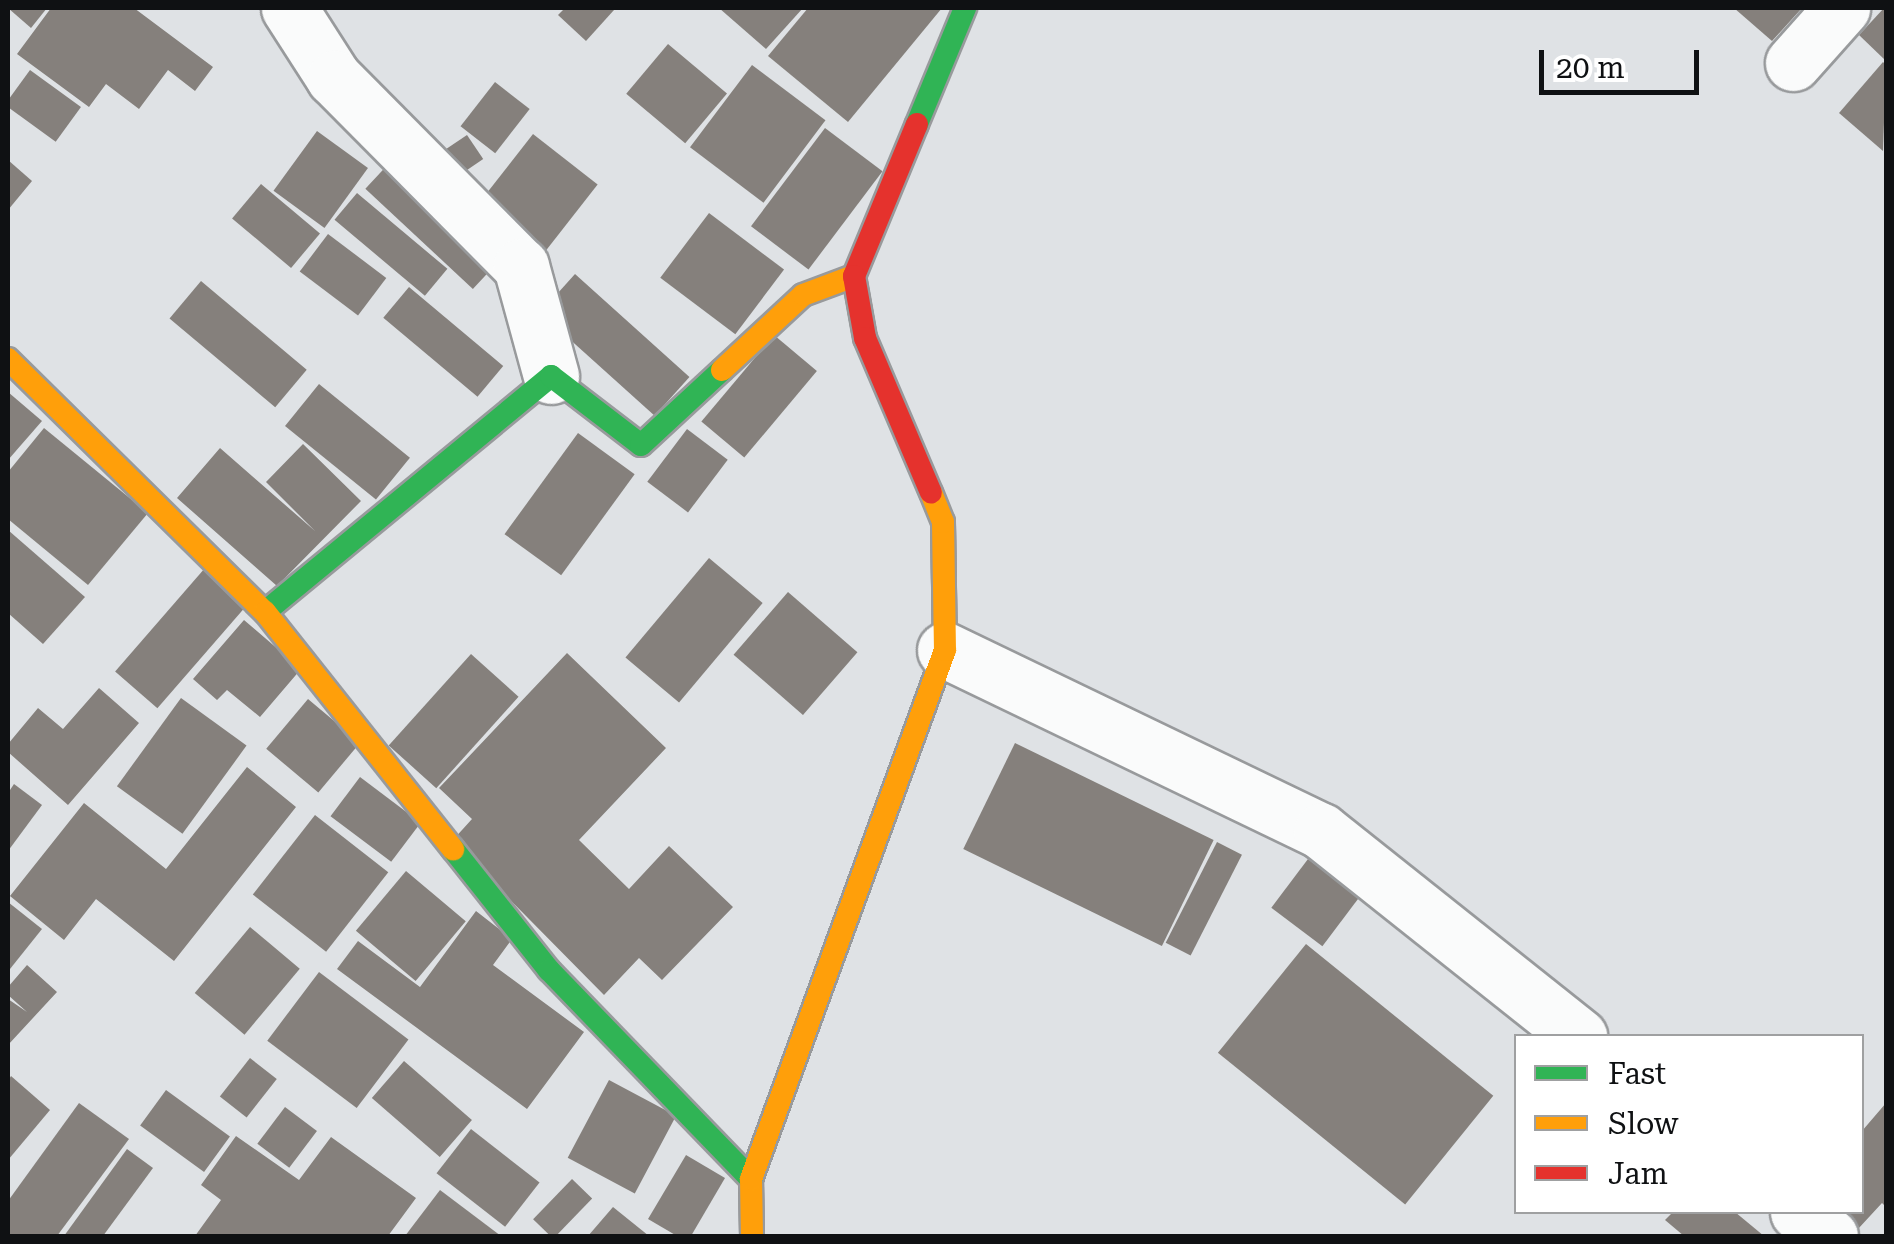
<!DOCTYPE html>
<style>
body{margin:0}
#map{position:relative;width:1894px;height:1244px;overflow:hidden;background:#dfe2e5;font-family:"Roboto Serif",serif}
div>[style]{position:absolute}
.building>*{inset:0;background:#85807c;transform-origin:0 0}
.roads{filter:drop-shadow(2px 0 #989a9c) drop-shadow(-2px 0 #989a9c) drop-shadow(0 2px #989a9c) drop-shadow(0 -2px #989a9c)}
.street>*{height:55px;margin:-27.5px;padding:0 27.5px;transform-origin:27.5px;border-radius:27.5px;background:#fafbfb}
.fast>*{height:22px;margin:-11px;padding:0 11px;transform-origin:11px;border-radius:11px;background:#30b455}
.slow>*{height:22px;margin:-11px;padding:0 11px;transform-origin:11px;border-radius:11px;background:#ff9f0a}
.jam>*{height:22px;margin:-11px;padding:0 11px;transform-origin:11px;border-radius:11px;background:#e5322d}
span{translate:-50% -50%;white-space:nowrap;text-align:center;line-height:1.15;-webkit-text-stroke:10px #fff;paint-order:stroke}
.frame{position:absolute;inset:0;border:10px solid #0f1113;pointer-events:none}
.legend{position:absolute;left:1514px;top:1034px;width:350px;height:180px;box-sizing:border-box;background:#fff;border:2px solid #9fa0a1;margin:0;padding:12px 18px;list-style:none;font-size:30px;color:#0f1113}
.legend li{display:flex;align-items:center;gap:20px;height:50px}
.legend b{width:50px;border:2px solid #9fa0a1}
.scale{position:absolute;left:1539px;top:50px;width:160px;height:45px;box-sizing:border-box;border:5px solid #0f1113;border-top:0;padding-left:12px;font-size:30px;line-height:35px;white-space:nowrap;color:#0f1113;-webkit-text-stroke:8px #fff;paint-order:stroke}
</style>
<div id="map">
<div class="building">
<div style="clip-path:polygon(8px 8px,47px 8px,31px 28px)"></div>
<div style="clip-path:polygon(51px 8px,134px 8px,213px 67px,195px 91px,168px 70px,139px 109px,106px 84px,89px 107px,17px 54px)"></div>
<div style="clip-path:polygon(565px 8px,612px 8px,614px 10px,586px 41px,558px 15px)"></div>
<div style="clip-path:polygon(719px 8px,803px 8px,766px 49px)"></div>
<div style="clip-path:polygon(808px 8px,942px 8px,848px 122px,768px 56px)"></div>
<div style="clip-path:polygon(1734px 8px,1802px 8px,1772px 41px)"></div>
<div style="clip-path:polygon(1884px 8px,1886px 8px,1886px 61px,1859px 35px)"></div>
<div style="left:668px;top:44px;width:77px;height:65px;rotate:40deg"></div>
<div style="clip-path:polygon(1883px 62px,1886px 65px,1883px 151px,1839px 113px)"></div>
<div style="left:752px;top:65px;width:92px;height:103px;rotate:37deg"></div>
<div style="left:30px;top:70px;width:63px;height:43px;rotate:36deg"></div>
<div style="left:495px;top:82px;width:44px;height:56px;rotate:38deg"></div>
<div style="left:825px;top:128px;width:72px;height:123px;rotate:37deg"></div>
<div style="left:317px;top:131px;width:63px;height:74px;rotate:36deg"></div>
<div style="left:533px;top:134px;width:82px;height:88px;rotate:38deg"></div>
<div style="left:467px;top:135px;width:29px;height:31px;rotate:56deg"></div>
<div style="left:394px;top:158px;width:147px;height:42px;rotate:43deg"></div>
<div style="clip-path:polygon(8px 160px,32px 181px,8px 210px)"></div>
<div style="left:261px;top:184px;width:77px;height:45px;rotate:40deg"></div>
<div style="left:357px;top:193px;width:118px;height:35px;rotate:40deg"></div>
<div style="left:709px;top:213px;width:94px;height:81px;rotate:37deg"></div>
<div style="left:328px;top:234px;width:73px;height:47px;rotate:37deg"></div>
<div style="left:575px;top:274px;width:154px;height:52px;rotate:42deg"></div>
<div style="left:201px;top:281px;width:138px;height:49px;rotate:40deg"></div>
<div style="left:409px;top:287px;width:123px;height:40px;rotate:40deg"></div>
<div style="left:774px;top:335px;width:56px;height:113px;rotate:40deg"></div>
<div style="left:319px;top:384px;width:117px;height:54px;rotate:39deg"></div>
<div style="clip-path:polygon(8px 392px,42px 421px,8px 460px)"></div>
<div style="clip-path:polygon(44px 428px,148px 513px,88px 585px,8px 519px,8px 472px)"></div>
<div style="left:687px;top:429px;width:51px;height:66px;rotate:37deg"></div>
<div style="left:578px;top:433px;width:70px;height:125px;rotate:36deg"></div>
<div style="clip-path:polygon(303px 444px,361px 501px,277px 586px,177px 498px,220px 448px,315px 531px,266px 482px)"></div>
<div style="clip-path:polygon(8px 530px,85px 597px,43px 644px,8px 613px)"></div>
<div style="left:709px;top:558px;width:70px;height:130px;rotate:40deg"></div>
<div style="left:205px;top:568px;width:56px;height:137px;rotate:41deg"></div>
<div style="left:788px;top:592px;width:92px;height:83px;rotate:41deg"></div>
<div style="clip-path:polygon(244px 620px,301px 669px,260px 717px,227px 690px,217px 700px,193px 679px)"></div>
<div style="clip-path:polygon(567px 653px,666px 748px,579px 840px,629px 889px,669px 846px,733px 907px,662px 980px,639px 958px,604px 995px,452px 841px,472px 819px,439px 788px)"></div>
<div style="left:471px;top:654px;width:64px;height:123px;rotate:42deg"></div>
<div style="clip-path:polygon(99px 688px,139px 723px,68px 805px,8px 752px,8px 744px,38px 708px,63px 729px)"></div>
<div style="left:181px;top:698px;width:81px;height:109px;rotate:36deg"></div>
<div style="left:308px;top:699px;width:68px;height:65px;rotate:40deg"></div>
<div style="left:1015px;top:743px;width:221px;height:118px;rotate:26deg"></div>
<div style="clip-path:polygon(247px 767px,296px 807px,174px 961px,96px 899px,64px 940px,10px 896px,84px 803px,166px 869px)"></div>
<div style="left:360px;top:777px;width:76px;height:49px;rotate:37deg"></div>
<div style="clip-path:polygon(14px 784px,42px 805px,8px 851px,8px 793px)"></div>
<div style="left:315px;top:815px;width:93px;height:101px;rotate:38deg"></div>
<div style="left:1217px;top:842px;width:28px;height:113px;rotate:27deg"></div>
<div style="left:1308px;top:859px;width:64px;height:61px;rotate:37deg"></div>
<div style="left:406px;top:871px;width:78px;height:78px;rotate:40deg"></div>
<div style="clip-path:polygon(8px 902px,42px 929px,10px 969px,8px 968px)"></div>
<div style="clip-path:polygon(476px 911px,512px 939px,493px 965px,584px 1032px,527px 1109px,337px 969px,358px 941px,420px 987px)"></div>
<div style="left:250px;top:927px;width:65px;height:86px;rotate:40deg"></div>
<div style="left:1306px;top:944px;width:241px;height:140px;rotate:39deg"></div>
<div style="clip-path:polygon(27px 965px,57px 992px,8px 1045px,8px 999px,27px 1012px,8px 995px,8px 987px)"></div>
<div style="left:319px;top:972px;width:112px;height:86px;rotate:37deg"></div>
<div style="left:250px;top:1058px;width:34px;height:49px;rotate:38deg"></div>
<div style="left:404px;top:1061px;width:90px;height:49px;rotate:41deg"></div>
<div style="clip-path:polygon(11px 1076px,50px 1110px,8px 1160px,8px 1081px)"></div>
<div style="left:609px;top:1080px;width:76px;height:88px;rotate:28deg"></div>
<div style="left:166px;top:1090px;width:79px;height:44px;rotate:36deg"></div>
<div style="clip-path:polygon(79px 1103px,129px 1139px,57px 1236px,8px 1236px,8px 1201px)"></div>
<div style="clip-path:polygon(1886px 1103px,1886px 1207px,1882px 1203px,1858px 1229px,1838px 1212px,1862px 1212px,1862px 1131px)"></div>
<div style="left:285px;top:1107px;width:40px;height:46px;rotate:37deg"></div>
<div style="left:471px;top:1129px;width:87px;height:56px;rotate:38deg"></div>
<div style="clip-path:polygon(236px 1136px,299px 1180px,331px 1137px,416px 1198px,388px 1236px,195px 1236px,221px 1200px,201px 1185px)"></div>
<div style="clip-path:polygon(127px 1149px,153px 1168px,103px 1236px,64px 1236px)"></div>
<div style="clip-path:polygon(686px 1155px,725px 1178px,691px 1236px,677px 1236px,648px 1219px)"></div>
<div style="left:572px;top:1179px;width:28px;height:56px;rotate:44deg"></div>
<div style="clip-path:polygon(440px 1190px,501px 1236px,405px 1236px)"></div>
<div style="clip-path:polygon(613px 1207px,649px 1236px,588px 1236px)"></div>
<div style="clip-path:polygon(1673px 1212px,1735px 1212px,1764px 1236px,1684px 1236px,1665px 1220px)"></div>
</div>
<div class="roads">
<div class="street">
<div style="left:289px;top:8px;width:83px;rotate:57.3deg"></div>
<div style="left:334px;top:78px;width:265px;rotate:45.2deg"></div>
<div style="left:521px;top:266px;width:114px;rotate:74.7deg"></div>
<div style="left:1793px;top:63px;width:74px;rotate:-48.3deg"></div>
<div style="left:945px;top:650px;width:417px;rotate:25.7deg"></div>
<div style="left:1321px;top:831px;width:330px;rotate:38.5deg"></div>
<div style="left:1798px;top:1212px;width:40px;rotate:37deg"></div>
</div>
<div class="fast">
<div style="left:917px;top:124px;width:126px;rotate:-67.5deg"></div>
<div style="left:265px;top:612px;width:371px;rotate:-39.5deg"></div>
<div style="left:551px;top:376px;width:113px;rotate:37.5deg"></div>
<div style="left:641px;top:445px;width:110px;rotate:-42.8deg"></div>
<div style="left:453px;top:849px;width:154px;rotate:51.6deg"></div>
<div style="left:549px;top:970px;width:291px;rotate:46deg"></div>
</div>
<div class="slow">
<div style="left:8px;top:359px;width:361px;rotate:44.6deg"></div>
<div style="left:265px;top:612px;width:303px;rotate:51.6deg"></div>
<div style="left:722px;top:370px;width:110px;rotate:-42.8deg"></div>
<div style="left:803px;top:295px;width:54px;rotate:-20.4deg"></div>
<div style="left:752px;top:1236px;width:57px;rotate:-91deg"></div>
<div style="left:751px;top:1179px;width:563px;rotate:-69.86deg"></div>
<div style="left:945px;top:650px;width:128px;rotate:-90.9deg"></div>
<div style="left:943px;top:522px;width:31px;rotate:-112deg"></div>
</div>
<div class="jam">
<div style="left:917px;top:124px;width:165px;rotate:112.5deg"></div>
<div style="left:854px;top:276px;width:63px;rotate:79.9deg"></div>
<div style="left:865px;top:338px;width:168px;rotate:66.9deg"></div>
</div>
</div>
<div class="frame"></div>
<ul class="legend">
<li><b style="height:12px;background:#30b455"></b>Fast</li>
<li><b style="height:12px;background:#ff9f0a"></b>Slow</li>
<li><b style="height:12px;background:#e5322d"></b>Jam</li>
</ul>
<div class="scale">20 m</div>
</div>
